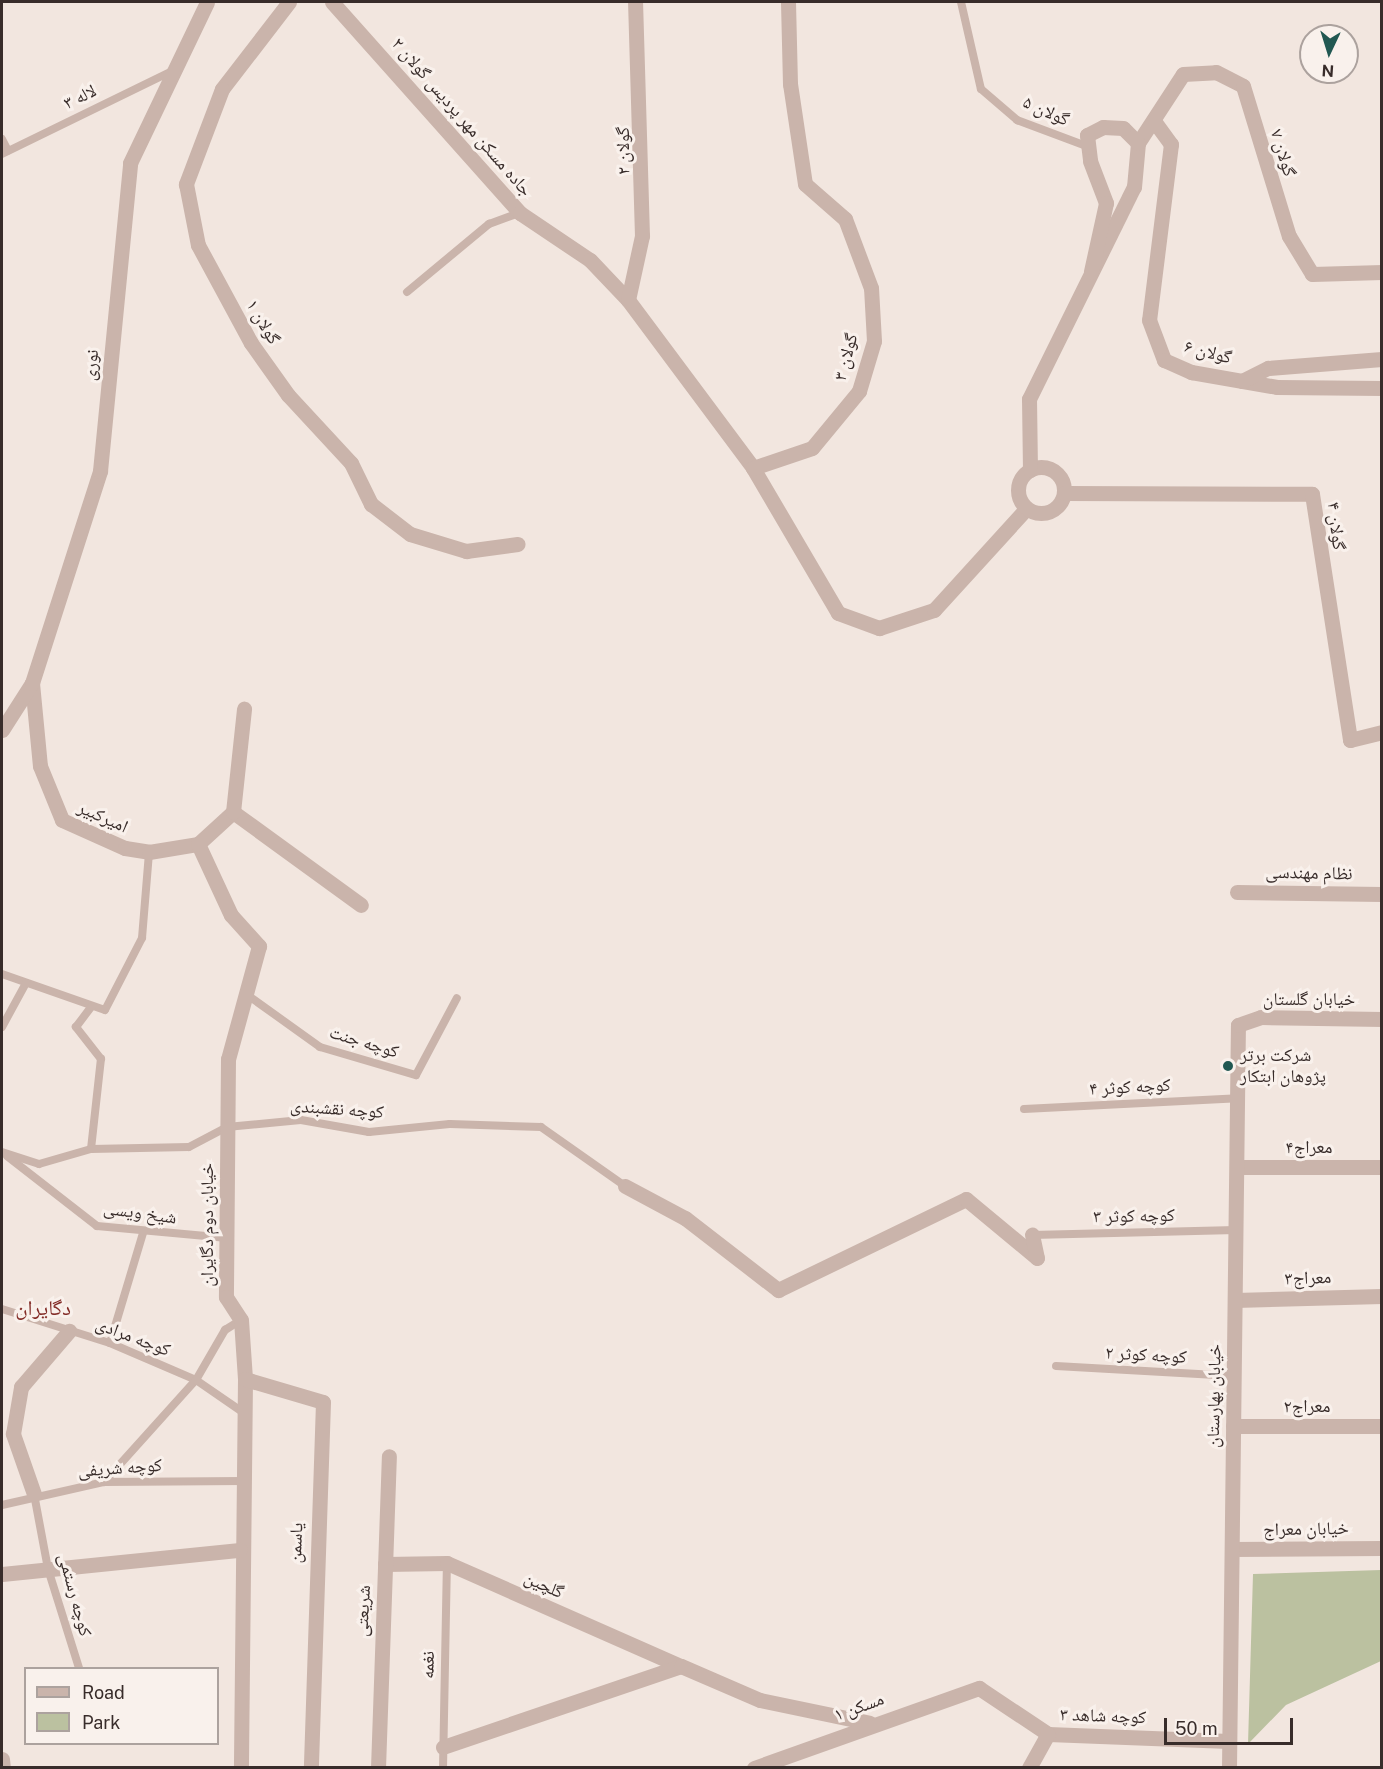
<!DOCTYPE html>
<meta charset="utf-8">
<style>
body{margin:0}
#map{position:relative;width:1383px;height:1769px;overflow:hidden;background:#f2e6df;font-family:"Public Sans","Noto Naskh Arabic",sans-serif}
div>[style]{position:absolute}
.green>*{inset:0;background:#bbc1a0}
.service>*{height:8px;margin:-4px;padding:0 4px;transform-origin:4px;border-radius:4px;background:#cab4ab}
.minor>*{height:15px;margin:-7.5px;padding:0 7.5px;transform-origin:7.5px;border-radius:7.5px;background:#cab4ab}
.minor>.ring{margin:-7.5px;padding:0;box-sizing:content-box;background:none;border:15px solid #cab4ab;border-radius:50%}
.tertiary>*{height:15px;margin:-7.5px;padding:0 7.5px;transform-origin:7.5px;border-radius:7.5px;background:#cab4ab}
.dots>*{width:16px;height:16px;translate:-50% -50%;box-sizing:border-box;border:3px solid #f9f1ec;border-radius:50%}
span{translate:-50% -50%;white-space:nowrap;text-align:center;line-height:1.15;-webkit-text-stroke:6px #f9f1ec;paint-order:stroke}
.street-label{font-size:18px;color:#382c2a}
.poi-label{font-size:18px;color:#382c2a}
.left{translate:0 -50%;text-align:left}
.quarter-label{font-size:21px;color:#832c27}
.frame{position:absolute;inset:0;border:3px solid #382c2a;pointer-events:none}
.legend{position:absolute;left:24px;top:1667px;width:195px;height:78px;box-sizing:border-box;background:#f9f1ec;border:2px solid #aca29e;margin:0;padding:8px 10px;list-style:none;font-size:18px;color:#382c2a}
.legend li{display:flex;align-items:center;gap:12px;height:30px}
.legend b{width:30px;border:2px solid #aca29e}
.north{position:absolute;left:1299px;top:24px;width:60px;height:60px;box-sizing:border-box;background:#f9f1ec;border:2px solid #aca29e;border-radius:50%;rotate:184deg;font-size:16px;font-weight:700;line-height:24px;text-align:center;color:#382c2a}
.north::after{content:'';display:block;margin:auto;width:21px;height:27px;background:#215852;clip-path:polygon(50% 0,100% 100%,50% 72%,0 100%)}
.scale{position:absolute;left:1164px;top:1718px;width:129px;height:27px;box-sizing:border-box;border:3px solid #382c2a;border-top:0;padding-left:8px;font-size:18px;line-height:21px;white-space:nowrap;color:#382c2a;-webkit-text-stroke:4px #f9f1ec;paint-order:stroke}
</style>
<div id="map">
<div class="green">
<div style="clip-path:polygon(1381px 1570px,1381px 1661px,1286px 1705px,1248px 1744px,1253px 1574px)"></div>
</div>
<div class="service">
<div style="left:961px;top:2px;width:89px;rotate:77.1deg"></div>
<div style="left:981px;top:89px;width:48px;rotate:40.7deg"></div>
<div style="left:1017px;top:120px;width:74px;rotate:20.6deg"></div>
<div style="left:2px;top:139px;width:13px;rotate:63deg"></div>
<div style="left:2px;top:154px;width:191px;rotate:-26deg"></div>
<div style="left:407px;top:292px;width:107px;rotate:-39.7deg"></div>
<div style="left:489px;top:224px;width:33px;rotate:-20deg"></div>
<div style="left:2px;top:974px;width:109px;rotate:19.3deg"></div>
<div style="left:105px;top:1010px;width:81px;rotate:-62.8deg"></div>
<div style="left:142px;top:938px;width:86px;rotate:-85.3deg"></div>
<div style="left:246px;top:994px;width:91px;rotate:35.6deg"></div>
<div style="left:320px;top:1047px;width:100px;rotate:16.3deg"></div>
<div style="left:416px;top:1075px;width:87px;rotate:-62deg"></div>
<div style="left:2px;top:1027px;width:50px;rotate:-61.4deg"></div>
<div style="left:1024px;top:1109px;width:214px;rotate:-2.9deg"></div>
<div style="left:91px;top:1149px;width:91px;rotate:-83.7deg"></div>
<div style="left:101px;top:1059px;width:41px;rotate:-128deg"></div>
<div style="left:76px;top:1027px;width:26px;rotate:-53deg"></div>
<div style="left:2px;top:1152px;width:39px;rotate:18deg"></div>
<div style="left:39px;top:1164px;width:54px;rotate:-16.1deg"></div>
<div style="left:91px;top:1149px;width:98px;rotate:-1.2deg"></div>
<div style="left:189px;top:1147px;width:43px;rotate:-27.8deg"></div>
<div style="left:227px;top:1127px;width:74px;rotate:-5.4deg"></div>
<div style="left:301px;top:1120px;width:69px;rotate:10deg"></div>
<div style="left:369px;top:1132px;width:81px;rotate:-5.6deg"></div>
<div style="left:450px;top:1124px;width:91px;rotate:1.9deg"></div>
<div style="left:541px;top:1127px;width:103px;rotate:35.1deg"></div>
<div style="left:7px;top:1156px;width:114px;rotate:37.9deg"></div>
<div style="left:97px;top:1226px;width:131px;rotate:5.3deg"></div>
<div style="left:1032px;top:1235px;width:204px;rotate:-1.4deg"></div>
<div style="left:2px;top:1309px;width:113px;rotate:17.5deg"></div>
<div style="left:110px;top:1343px;width:94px;rotate:23.3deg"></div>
<div style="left:196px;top:1380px;width:58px;rotate:34.5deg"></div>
<div style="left:110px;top:1343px;width:115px;rotate:-73.3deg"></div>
<div style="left:1056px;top:1366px;width:178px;rotate:3.2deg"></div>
<div style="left:104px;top:1482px;width:137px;rotate:-48deg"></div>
<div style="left:196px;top:1380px;width:58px;rotate:-59.9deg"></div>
<div style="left:225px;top:1330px;width:19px;rotate:-32deg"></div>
<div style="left:34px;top:1494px;width:76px;rotate:79.4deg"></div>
<div style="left:48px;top:1569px;width:104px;rotate:72.6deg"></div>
<div style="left:2px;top:1505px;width:105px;rotate:-12.7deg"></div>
<div style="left:104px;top:1482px;width:139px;rotate:-0.4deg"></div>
<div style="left:443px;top:1768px;width:205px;rotate:-88.9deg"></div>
</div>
<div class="minor">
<div style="left:289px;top:2px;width:110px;rotate:127.6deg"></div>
<div style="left:222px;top:89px;width:102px;rotate:110.8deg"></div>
<div style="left:186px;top:184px;width:62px;rotate:78.9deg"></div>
<div style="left:198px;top:245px;width:111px;rotate:61.6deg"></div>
<div style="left:251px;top:343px;width:64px;rotate:54.6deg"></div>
<div style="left:288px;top:395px;width:93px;rotate:47.2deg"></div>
<div style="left:351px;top:463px;width:46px;rotate:64deg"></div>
<div style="left:371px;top:504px;width:49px;rotate:37.6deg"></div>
<div style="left:410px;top:534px;width:59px;rotate:16.9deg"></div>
<div style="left:466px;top:551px;width:52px;rotate:-7.7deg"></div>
<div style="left:332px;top:2px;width:283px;rotate:48.3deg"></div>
<div style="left:520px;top:213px;width:84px;rotate:33.9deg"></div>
<div style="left:590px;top:260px;width:55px;rotate:46.5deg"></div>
<div style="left:628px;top:300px;width:209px;rotate:53.3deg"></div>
<div style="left:753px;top:468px;width:168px;rotate:59.6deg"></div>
<div style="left:838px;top:613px;width:44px;rotate:20.1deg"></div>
<div style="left:879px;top:628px;width:58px;rotate:-18.1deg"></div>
<div style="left:934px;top:610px;width:137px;rotate:-47.7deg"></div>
<div style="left:1154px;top:121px;width:29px;rotate:54deg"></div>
<div style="left:1171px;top:144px;width:177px;rotate:97.1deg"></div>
<div style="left:1149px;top:320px;width:43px;rotate:69.4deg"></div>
<div style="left:1164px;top:360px;width:30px;rotate:24deg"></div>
<div style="left:1191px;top:372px;width:87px;rotate:9.9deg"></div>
<div style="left:1277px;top:387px;width:105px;rotate:0.5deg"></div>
<div style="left:1138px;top:143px;width:82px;rotate:-56.9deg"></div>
<div style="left:1183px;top:74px;width:33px;rotate:-3deg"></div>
<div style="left:1216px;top:72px;width:30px;rotate:27deg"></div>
<div style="left:1243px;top:86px;width:157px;rotate:73deg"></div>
<div style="left:1289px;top:236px;width:44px;rotate:58.8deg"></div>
<div style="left:1312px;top:274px;width:70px;rotate:-1.6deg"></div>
<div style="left:628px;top:300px;width:66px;rotate:-77.7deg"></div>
<div style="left:642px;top:236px;width:234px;rotate:-91.7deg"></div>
<div style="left:1242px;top:381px;width:29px;rotate:-27deg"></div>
<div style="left:1268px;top:368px;width:114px;rotate:-4.5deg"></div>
<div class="ring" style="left:1018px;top:467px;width:31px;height:31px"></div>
<div style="left:753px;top:468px;width:62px;rotate:-18.7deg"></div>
<div style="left:812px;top:448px;width:74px;rotate:-50.5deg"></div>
<div style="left:859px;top:391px;width:52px;rotate:-73.3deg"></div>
<div style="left:874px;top:341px;width:53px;rotate:-93.2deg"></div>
<div style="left:871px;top:288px;width:74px;rotate:-110.6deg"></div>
<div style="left:845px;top:219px;width:53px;rotate:-138.8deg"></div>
<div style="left:805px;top:184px;width:101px;rotate:-98.5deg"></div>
<div style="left:790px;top:84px;width:82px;rotate:-91.4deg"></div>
<div style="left:1030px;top:470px;width:71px;rotate:-90.8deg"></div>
<div style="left:1029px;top:399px;width:237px;rotate:-63.7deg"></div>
<div style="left:1134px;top:187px;width:44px;rotate:-84.8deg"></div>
<div style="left:1138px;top:143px;width:21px;rotate:-135deg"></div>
<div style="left:1123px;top:128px;width:20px;rotate:-177deg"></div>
<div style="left:1103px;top:127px;width:18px;rotate:153deg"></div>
<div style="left:1087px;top:135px;width:26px;rotate:83deg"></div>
<div style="left:1090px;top:161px;width:45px;rotate:69.1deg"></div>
<div style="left:1106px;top:203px;width:70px;rotate:102.4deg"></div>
<div style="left:1064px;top:493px;width:248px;rotate:0.2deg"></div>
<div style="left:1312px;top:494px;width:249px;rotate:81.2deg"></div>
<div style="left:1350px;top:740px;width:33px;rotate:-14deg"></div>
<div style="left:32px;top:683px;width:83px;rotate:84.5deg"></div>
<div style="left:40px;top:766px;width:58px;rotate:67.8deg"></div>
<div style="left:62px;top:820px;width:69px;rotate:24deg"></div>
<div style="left:125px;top:848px;width:24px;rotate:9deg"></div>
<div style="left:149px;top:852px;width:50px;rotate:-9.3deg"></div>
<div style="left:233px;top:812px;width:158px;rotate:36deg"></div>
<div style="left:198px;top:844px;width:78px;rotate:65.1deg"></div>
<div style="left:231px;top:915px;width:42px;rotate:47.9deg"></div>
<div style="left:259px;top:946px;width:117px;rotate:105.3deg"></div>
<div style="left:228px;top:1059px;width:238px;rotate:90.5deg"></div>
<div style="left:226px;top:1297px;width:27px;rotate:57deg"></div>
<div style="left:241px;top:1320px;width:59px;rotate:86.1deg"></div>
<div style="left:245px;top:1379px;width:389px;rotate:90.6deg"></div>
<div style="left:198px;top:844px;width:47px;rotate:-42.4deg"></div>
<div style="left:233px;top:812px;width:104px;rotate:-83.9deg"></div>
<div style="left:1237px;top:892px;width:145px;rotate:0.8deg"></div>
<div style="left:1237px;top:1167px;width:145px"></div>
<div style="left:625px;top:1186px;width:68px;rotate:28.1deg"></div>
<div style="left:685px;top:1218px;width:118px;rotate:37.7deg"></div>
<div style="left:778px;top:1290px;width:209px;rotate:-25.8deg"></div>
<div style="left:966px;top:1199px;width:92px;rotate:39.7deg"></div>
<div style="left:1037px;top:1258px;width:24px;rotate:-102deg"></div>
<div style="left:1235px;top:1300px;width:147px;rotate:-1.6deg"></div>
<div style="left:245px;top:1379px;width:81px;rotate:16.4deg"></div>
<div style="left:323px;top:1402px;width:366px;rotate:91.9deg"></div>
<div style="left:1233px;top:1426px;width:149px"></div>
<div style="left:34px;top:1494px;width:64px;rotate:-109.3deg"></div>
<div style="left:13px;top:1434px;width:48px;rotate:-80.3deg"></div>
<div style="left:21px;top:1387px;width:74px;rotate:-49.4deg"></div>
<div style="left:1232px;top:1549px;width:150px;rotate:-0.4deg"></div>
<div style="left:385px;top:1564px;width:62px;rotate:-0.9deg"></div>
<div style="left:447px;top:1563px;width:256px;rotate:23.8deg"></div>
<div style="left:2px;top:1574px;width:239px;rotate:-5.8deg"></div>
<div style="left:1048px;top:1734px;width:181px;rotate:2.2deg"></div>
<div style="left:443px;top:1747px;width:251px;rotate:-18.8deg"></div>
<div style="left:681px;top:1666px;width:86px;rotate:23.3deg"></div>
<div style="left:760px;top:1700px;width:112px;rotate:11.8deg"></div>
<div style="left:378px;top:1768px;width:312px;rotate:-88deg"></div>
<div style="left:754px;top:1768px;width:239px;rotate:-19.6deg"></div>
<div style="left:979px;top:1688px;width:83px;rotate:33.7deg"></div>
<div style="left:1029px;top:1768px;width:39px;rotate:-61deg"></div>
<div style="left:1229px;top:1768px;width:743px;rotate:-89.31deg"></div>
<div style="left:1238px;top:1025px;width:24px;rotate:-19deg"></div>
<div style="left:1261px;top:1017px;width:121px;rotate:0.9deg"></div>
</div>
<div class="tertiary">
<div style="left:2px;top:730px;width:56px;rotate:-57.4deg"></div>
<div style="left:32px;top:683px;width:223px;rotate:-72.2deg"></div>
<div style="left:100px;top:471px;width:309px;rotate:-84.4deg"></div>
<div style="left:130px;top:163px;width:178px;rotate:-64.4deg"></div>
<div style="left:2px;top:1759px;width:9px;rotate:84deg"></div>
</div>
<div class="dots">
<div style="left:1228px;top:1066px;background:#215852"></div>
</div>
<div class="street-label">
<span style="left:80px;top:97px;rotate:-26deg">لاله ۳</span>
<span style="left:1046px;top:111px;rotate:24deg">گولان ۵</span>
<span style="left:462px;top:117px;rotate:49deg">جاده مسکن مهر پردیس گولان ۲</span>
<span style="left:623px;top:151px;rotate:-90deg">گولان ۲</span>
<span style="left:1283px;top:153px;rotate:73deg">گولان ۷</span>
<span style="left:263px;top:322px;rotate:59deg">گولان ۱</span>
<span style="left:1208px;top:352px;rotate:15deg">گولان ۶</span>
<span style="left:846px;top:357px;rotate:-75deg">گولان ۳</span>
<span style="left:91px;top:365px;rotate:-84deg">نوری</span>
<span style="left:1336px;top:526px;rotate:83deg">گولان ۴</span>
<span style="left:103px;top:817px;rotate:24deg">امیرکبیر</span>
<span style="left:1309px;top:873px;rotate:1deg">نظام مهندسی</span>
<span style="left:1309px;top:999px">خیابان گلستان</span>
<span style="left:364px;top:1042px;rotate:17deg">کوچه جنت</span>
<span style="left:1130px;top:1087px;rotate:-3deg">کوچه کوثر ۴</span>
<span style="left:337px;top:1109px;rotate:4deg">کوچه نقشبندی</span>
<span style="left:1309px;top:1147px">معراج۴</span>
<span style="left:140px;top:1213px;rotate:8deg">شیخ ویسی</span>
<span style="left:1134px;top:1216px;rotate:-1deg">کوچه کوثر ۳</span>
<span style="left:207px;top:1225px;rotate:-90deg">خیابان دوم دگایران</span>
<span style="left:1308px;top:1278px;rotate:-2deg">معراج۳</span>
<span style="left:133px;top:1337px;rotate:21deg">کوچه مرادی</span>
<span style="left:1146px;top:1355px;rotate:3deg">کوچه کوثر ۲</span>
<span style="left:1214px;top:1396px;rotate:-89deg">خیابان بهارستان</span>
<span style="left:1307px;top:1406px">معراج۲</span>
<span style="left:120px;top:1468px;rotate:-4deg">کوچه شریفی</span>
<span style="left:1306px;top:1529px;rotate:-1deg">خیابان معراج</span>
<span style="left:296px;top:1543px;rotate:-88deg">یاسمن</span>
<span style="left:544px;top:1585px;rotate:24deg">گلچین</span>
<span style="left:75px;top:1595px;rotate:75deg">کوچه رستمی</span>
<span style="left:363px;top:1611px;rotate:-87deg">شریعتی</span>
<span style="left:428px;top:1665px;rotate:-89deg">نغمه</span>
<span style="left:859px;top:1707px;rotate:-20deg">مسکن ۱</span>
<span style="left:1103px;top:1716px;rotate:2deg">کوچه شاهد ۳</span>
</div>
<div class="poi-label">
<span class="left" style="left:1240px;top:1066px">شرکت برتر<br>پژوهان ابتکار</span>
</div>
<div class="quarter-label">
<span style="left:43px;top:1308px">دگایران</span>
</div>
<div class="frame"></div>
<ul class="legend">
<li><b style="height:8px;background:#cab4ab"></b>Road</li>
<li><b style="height:16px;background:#bbc1a0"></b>Park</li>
</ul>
<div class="north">N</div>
<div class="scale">50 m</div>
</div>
